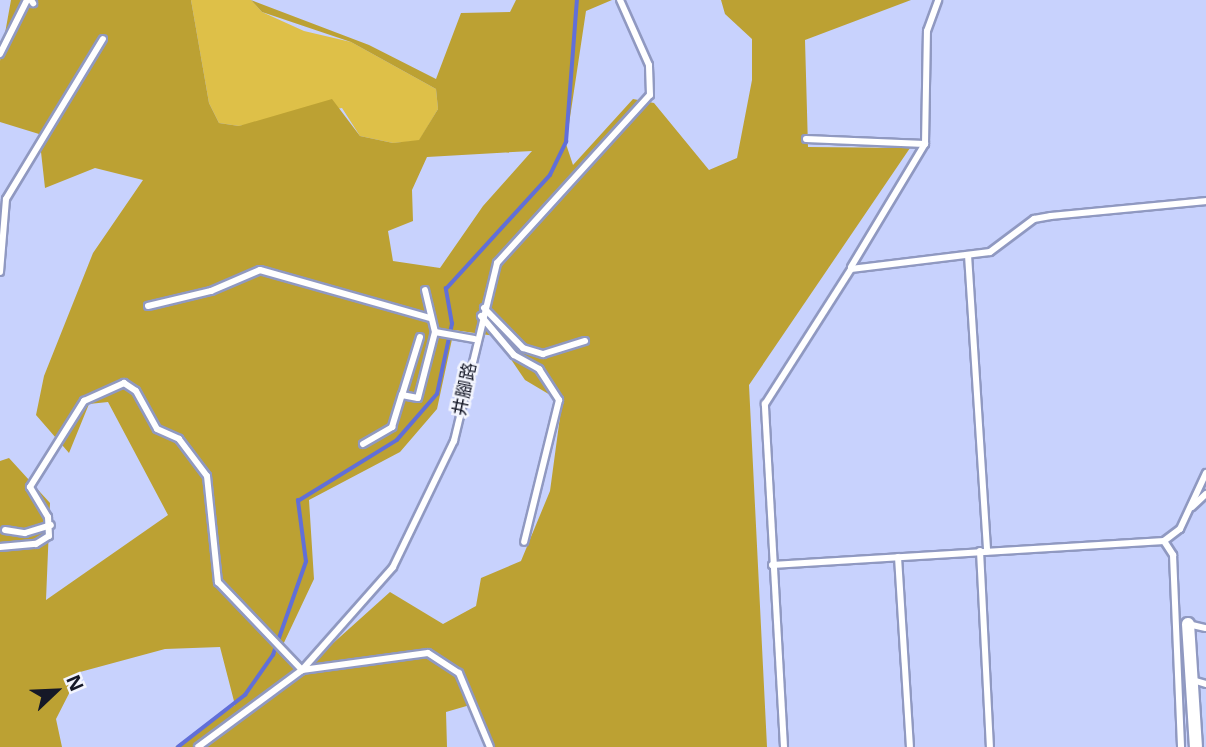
<!DOCTYPE html>
<meta charset="utf-8">
<style>
body{margin:0}
#map{position:relative;width:1206px;height:747px;overflow:hidden;background:#c8d2fd;font-family:"Open Sans","Noto Sans TC",sans-serif}
div>[style]{position:absolute}
.green>*{inset:0;background:#dec048}
.forest>*{inset:0;background:#bca133}
.stream>*{height:3.5px;margin:-1.75px;padding:0 1.75px;transform-origin:1.75px;border-radius:1.75px;background:#616fd8}
.roads{filter:drop-shadow(2px 0 #9099c1) drop-shadow(-2px 0 #9099c1) drop-shadow(0 2px #9099c1) drop-shadow(0 -2px #9099c1)}
.lane>*{height:6px;margin:-3px;padding:0 3px;transform-origin:3px;border-radius:3px;background:#fff}
.street>*{height:12px;margin:-6px;padding:0 6px;transform-origin:6px;border-radius:6px;background:#fff}
span{translate:-50% -50%;white-space:nowrap;text-align:center;line-height:1.15;-webkit-text-stroke:5px #f3f5fe;paint-order:stroke}
.street-label{font-size:18px;color:#151827}
.north{position:absolute;left:21px;top:656px;width:70px;height:70px;-webkit-text-stroke:5px #f3f5fe;paint-order:stroke;rotate:67deg;font-size:19px;font-weight:700;line-height:28px;text-align:center;color:#151827}
.north::after{content:'';display:block;margin:auto;width:24px;height:32px;background:#151827;clip-path:polygon(50% 0,100% 100%,50% 72%,0 100%)}
</style>
<div id="map">
<div class="green">
<div style="clip-path:polygon(191px 0,251px 0,262px 12px,304px 31px,351px 42px,436px 89px,438px 109px,419px 141px,393px 143px,360px 136px,342px 108px,239px 126px,219px 123px,209px 103px)"></div>
</div>
<div class="forest">
<div style="clip-path:polygon(evenodd,11px 0,191px 0,209px 103px,219px 123px,239px 126px,332px 99px,360px 136px,393px 143px,419px 140px,438px 109px,436px 89px,351px 42px,262px 12px,251px 0,369px 45px,436px 79px,461px 13px,510px 12px,516px 0,612px 0,586px 11px,566px 144px,573px 165px,633px 99px,654px 103px,709px 170px,737px 158px,752px 80px,752px 39px,725px 14px,721px 0,911px 0,805px 40px,808px 147px,910px 148px,749px 385px,767px 747px,491px 747px,470px 705px,446px 712px,447px 747px,175px 747px,235px 705px,220px 647px,165px 649px,80px 672px,56px 719px,62px 747px,0 747px,0 461px,9px 458px,50px 503px,46px 600px,168px 515px,108px 402px,89px 404px,69px 453px,36px 415px,44px 376px,93px 253px,143px 180px,95px 168px,45px 188px,39px 134px,0 122px,0 61px,11px 0,532px 151px,483px 206px,440px 268px,393px 261px,388px 231px,413px 221px,412px 190px,427px 157px,532px 151px,11px 0,454px 330px,495px 336px,525px 380px,562px 402px,550px 491px,521px 561px,481px 578px,476px 606px,443px 624px,390px 592px,301px 672px,281px 649px,314px 579px,309px 500px,400px 452px,437px 409px,454px 330px)"></div>
</div>
<div class="stream">
<div style="left:178px;top:747px;width:85px;rotate:-37.8deg"></div>
<div style="left:245px;top:695px;width:49px;rotate:-55deg"></div>
<div style="left:273px;top:655px;width:99px;rotate:-70.5deg"></div>
<div style="left:306px;top:562px;width:62px;rotate:-97.5deg"></div>
<div style="left:298px;top:501px;width:116px;rotate:-31.6deg"></div>
<div style="left:397px;top:440px;width:61px;rotate:-49deg"></div>
<div style="left:437px;top:394px;width:72px;rotate:-77.9deg"></div>
<div style="left:452px;top:324px;width:36px;rotate:-100deg"></div>
<div style="left:446px;top:289px;width:154px;rotate:-47.6deg"></div>
<div style="left:550px;top:175px;width:37px;rotate:-64deg"></div>
<div style="left:566px;top:142px;width:142px;rotate:-85.6deg"></div>
</div>
<div class="roads">
<div class="lane">
<div style="left:31px;top:0;width:4px;rotate:56deg"></div>
<div style="left:0;top:54px;width:60px;rotate:-63.4deg"></div>
<div style="left:806px;top:139px;width:119px;rotate:2.4deg"></div>
<div style="left:968px;top:255px;width:297px;rotate:86.3deg"></div>
<div style="left:851px;top:267px;width:144px;rotate:-59deg"></div>
<div style="left:925px;top:144px;width:113px;rotate:-89deg"></div>
<div style="left:927px;top:31px;width:33px;rotate:-70deg"></div>
<div style="left:0;top:272px;width:73px;rotate:-85.3deg"></div>
<div style="left:6px;top:199px;width:187px;rotate:-58.8deg"></div>
<div style="left:148px;top:306px;width:65px;rotate:-13.4deg"></div>
<div style="left:211px;top:291px;width:53px;rotate:-23.2deg"></div>
<div style="left:260px;top:270px;width:177px;rotate:15.8deg"></div>
<div style="left:484px;top:308px;width:56px;rotate:45.7deg"></div>
<div style="left:523px;top:348px;width:21px;rotate:17deg"></div>
<div style="left:543px;top:354px;width:44px;rotate:-17.2deg"></div>
<div style="left:481px;top:316px;width:51px;rotate:49.8deg"></div>
<div style="left:514px;top:355px;width:29px;rotate:29deg"></div>
<div style="left:539px;top:369px;width:37px;rotate:57deg"></div>
<div style="left:559px;top:400px;width:146px;rotate:103.8deg"></div>
<div style="left:435px;top:332px;width:40px;rotate:10deg"></div>
<div style="left:420px;top:337px;width:61px;rotate:107.2deg"></div>
<div style="left:402px;top:395px;width:16px;rotate:11deg"></div>
<div style="left:418px;top:398px;width:68px;rotate:-75.6deg"></div>
<div style="left:435px;top:332px;width:43px;rotate:-103.4deg"></div>
<div style="left:363px;top:444px;width:34px;rotate:-30deg"></div>
<div style="left:392px;top:427px;width:34px;rotate:-73deg"></div>
<div style="left:1192px;top:507px;width:19px;rotate:-43deg"></div>
<div style="left:5px;top:530px;width:20px;rotate:9deg"></div>
<div style="left:25px;top:533px;width:27px;rotate:-17deg"></div>
<div style="left:1164px;top:541px;width:20px;rotate:-37deg"></div>
<div style="left:1180px;top:529px;width:62px;rotate:-65.1deg"></div>
<div style="left:0;top:547px;width:36px;rotate:-5deg"></div>
<div style="left:36px;top:544px;width:15px;rotate:-32deg"></div>
<div style="left:49px;top:536px;width:19px;rotate:-93deg"></div>
<div style="left:48px;top:517px;width:35px;rotate:-121deg"></div>
<div style="left:30px;top:487px;width:102px;rotate:-57.9deg"></div>
<div style="left:84px;top:401px;width:44px;rotate:-24.2deg"></div>
<div style="left:124px;top:383px;width:14px;rotate:34deg"></div>
<div style="left:136px;top:391px;width:43px;rotate:61.1deg"></div>
<div style="left:157px;top:429px;width:24px;rotate:24deg"></div>
<div style="left:179px;top:439px;width:46px;rotate:52.9deg"></div>
<div style="left:207px;top:476px;width:107px;rotate:84.1deg"></div>
<div style="left:218px;top:582px;width:122px;rotate:46.3deg"></div>
<div style="left:302px;top:670px;width:127px;rotate:-7.7deg"></div>
<div style="left:428px;top:653px;width:37px;rotate:33deg"></div>
<div style="left:459px;top:673px;width:80px;rotate:67.3deg"></div>
<div style="left:980px;top:551px;width:196px;rotate:87.1deg"></div>
<div style="left:898px;top:557px;width:190px;rotate:86.4deg"></div>
<div style="left:772px;top:565px;width:393px;rotate:-3.5deg"></div>
<div style="left:1164px;top:541px;width:17px;rotate:57deg"></div>
<div style="left:1173px;top:555px;width:192px;rotate:87.6deg"></div>
<div style="left:1188px;top:624px;width:18px;rotate:13deg"></div>
<div style="left:1196px;top:681px;width:10px;rotate:17deg"></div>
<div style="left:198px;top:747px;width:129px;rotate:-36.5deg"></div>
<div style="left:302px;top:670px;width:137px;rotate:-48.5deg"></div>
<div style="left:393px;top:567px;width:140px;rotate:-64.2deg"></div>
<div style="left:454px;top:441px;width:183px;rotate:-76.4deg"></div>
<div style="left:497px;top:263px;width:227px;rotate:-47.7deg"></div>
<div style="left:650px;top:95px;width:30px;rotate:-92deg"></div>
<div style="left:649px;top:65px;width:71px;rotate:-114deg"></div>
<div style="left:784px;top:747px;width:344px;rotate:-93.2deg"></div>
<div style="left:765px;top:404px;width:160px;rotate:-57.5deg"></div>
<div style="left:851px;top:269px;width:140px;rotate:-7deg"></div>
<div style="left:990px;top:252px;width:55px;rotate:-36.9deg"></div>
<div style="left:1034px;top:219px;width:17px;rotate:-10deg"></div>
<div style="left:1051px;top:216px;width:156px;rotate:-5.5deg"></div>
</div>
<div class="street">
<div style="left:1188px;top:624px;width:123px;rotate:86.3deg"></div>
</div>
</div>
<div class="street-label">
<span style="left:464px;top:389px;rotate:-78deg">井腳路</span>
</div>
<div class="north">N</div>
</div>
